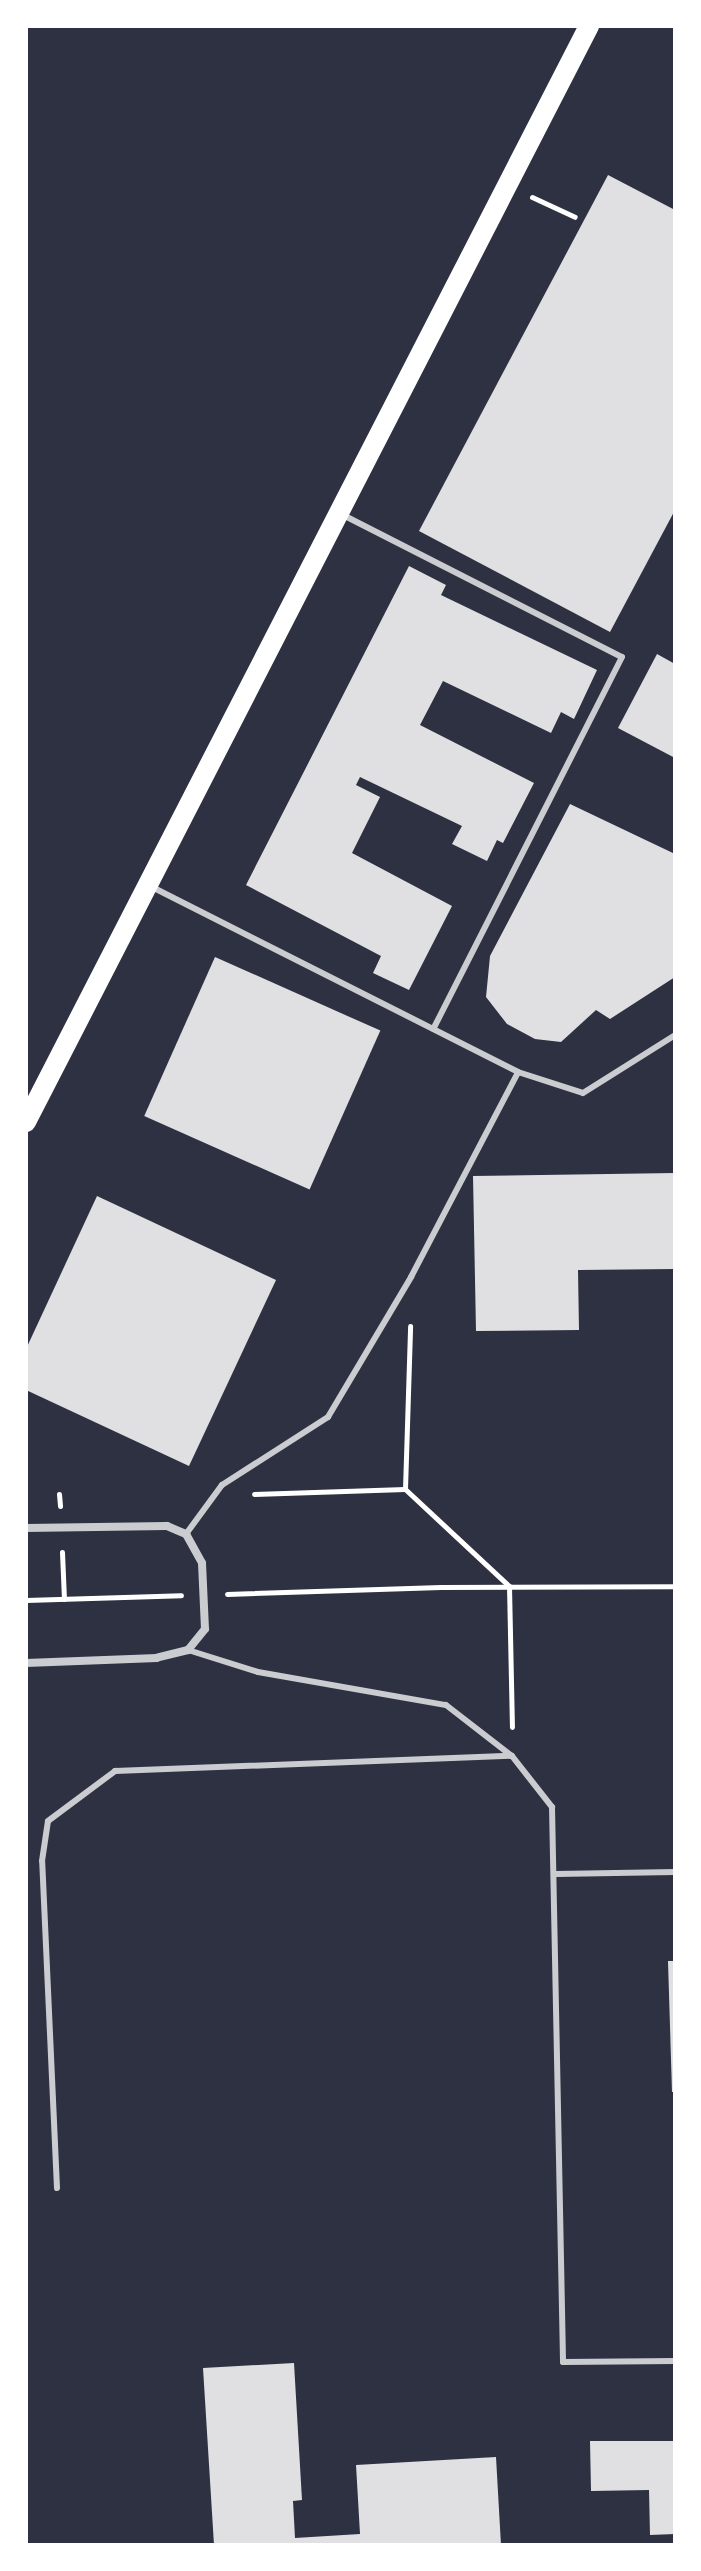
<!DOCTYPE html>
<style>
body{margin:0}
#map{position:relative;width:701px;height:2571px;overflow:hidden;background:#2d3142;font-family:Commissioner,sans-serif}
div>[style]{position:absolute}
.building>*{inset:0;background:#e0e0e3;transform-origin:0 0}
.path>*{height:5px;margin:-2.5px;padding:0 2.5px;transform-origin:2.5px;border-radius:2.5px;background:#fff}
.service>*{height:6px;margin:-3px;padding:0 3px;transform-origin:3px;border-radius:3px;background:#caccd0}
.minor>*{height:8px;margin:-4px;padding:0 4px;transform-origin:4px;border-radius:4px;background:#caccd0}
.primary>*{height:20px;margin:-10px;padding:0 10px;transform-origin:10px;border-radius:10px;background:#fff}
span{translate:-50% -50%;white-space:nowrap;text-align:center;line-height:1.15;-webkit-text-stroke:8px #fff;paint-order:stroke}
.frame{position:absolute;inset:0;border:28px solid #fff;pointer-events:none}
</style>
<div id="map">
<div class="building">
<div style="clip-path:polygon(608px 175px,675px 210px,675px 510px,610px 632px,419px 531px)"></div>
<div style="clip-path:polygon(409px 566px,446px 585px,441px 595px,597px 670px,574px 719px,561px 712px,551px 733px,443px 681px,420px 725px,534px 783px,503px 843px,497px 840px,487px 861px,452px 844px,462px 826px,360px 777px,356px 785px,380px 797px,352px 853px,452px 906px,409px 990px,373px 973px,381px 956px,246px 885px)"></div>
<div style="clip-path:polygon(657px 654px,675px 664px,675px 758px,618px 728px)"></div>
<div style="clip-path:polygon(570px 804px,675px 854px,675px 977px,610px 1019px,596px 1010px,561px 1042px,535px 1039px,507px 1024px,486px 997px,490px 956px)"></div>
<div style="left:215px;top:957px;width:181px;height:174px;rotate:24deg"></div>
<div style="clip-path:polygon(675px 1173px,675px 1269px,578px 1270px,579px 1330px,476px 1331px,473px 1176px)"></div>
<div style="clip-path:polygon(97px 1196px,276px 1280px,189px 1466px,26px 1390px,26px 1349px)"></div>
<div style="clip-path:polygon(668px 1961px,675px 1961px,675px 2092px,672px 2092px)"></div>
<div style="clip-path:polygon(294px 2363px,302px 2500px,293px 2501px,295px 2538px,360px 2534px,356px 2465px,496px 2457px,501px 2545px,214px 2545px,203px 2368px)"></div>
<div style="clip-path:polygon(590px 2441px,675px 2441px,675px 2534px,650px 2535px,649px 2490px,591px 2491px)"></div>
</div>
<div class="path">
<div style="left:532px;top:197px;width:47px;rotate:24.9deg"></div>
<div style="left:405px;top:1489px;width:163px;rotate:-88.2deg"></div>
<div style="left:59px;top:1494px;width:12px;rotate:85deg"></div>
<div style="left:254px;top:1494px;width:151px;rotate:-1.9deg"></div>
<div style="left:405px;top:1489px;width:142px;rotate:43deg"></div>
<div style="left:509px;top:1586px;width:141px;rotate:88.8deg"></div>
<div style="left:62px;top:1552px;width:47px;rotate:87.6deg"></div>
<div style="left:227px;top:1594px;width:214px;rotate:-1.9deg"></div>
<div style="left:441px;top:1587px;width:234px;rotate:-0.2deg"></div>
<div style="left:26px;top:1600px;width:155px;rotate:-1.8deg"></div>
</div>
<div class="service">
<div style="left:341px;top:514px;width:315px;rotate:27deg"></div>
<div style="left:622px;top:657px;width:417px;rotate:116.9deg"></div>
<div style="left:150px;top:886px;width:412px;rotate:26.8deg"></div>
<div style="left:186px;top:1534px;width:61px;rotate:-53.7deg"></div>
<div style="left:222px;top:1485px;width:126px;rotate:-32.7deg"></div>
<div style="left:328px;top:1417px;width:163px;rotate:-59.3deg"></div>
<div style="left:411px;top:1277px;width:231px;rotate:-62.4deg"></div>
<div style="left:518px;top:1072px;width:68px;rotate:17.9deg"></div>
<div style="left:583px;top:1093px;width:109px;rotate:-32.2deg"></div>
<div style="left:188px;top:1650px;width:73px;rotate:17.4deg"></div>
<div style="left:258px;top:1672px;width:191px;rotate:10deg"></div>
<div style="left:446px;top:1705px;width:83px;rotate:37.7deg"></div>
<div style="left:512px;top:1756px;width:65px;rotate:51.9deg"></div>
<div style="left:552px;top:1807px;width:555px;rotate:88.86deg"></div>
<div style="left:563px;top:2362px;width:112px;rotate:-0.5deg"></div>
<div style="left:556px;top:1874px;width:119px;rotate:-1deg"></div>
<div style="left:57px;top:2188px;width:327px;rotate:-92.6deg"></div>
<div style="left:42px;top:1861px;width:40px;rotate:-81.5deg"></div>
<div style="left:48px;top:1821px;width:84px;rotate:-36.7deg"></div>
<div style="left:115px;top:1771px;width:397px;rotate:-2.2deg"></div>
</div>
<div class="minor">
<div style="left:26px;top:1528px;width:141px;rotate:-0.8deg"></div>
<div style="left:167px;top:1526px;width:21px;rotate:23deg"></div>
<div style="left:186px;top:1534px;width:33px;rotate:61deg"></div>
<div style="left:202px;top:1563px;width:66px;rotate:87.4deg"></div>
<div style="left:205px;top:1629px;width:27px;rotate:129deg"></div>
<div style="left:188px;top:1650px;width:32px;rotate:166deg"></div>
<div style="left:157px;top:1658px;width:131px;rotate:177.8deg"></div>
</div>
<div class="primary">
<div style="left:26px;top:1122px;width:1232px;rotate:-62.81deg"></div>
</div>
<div class="frame"></div>
</div>
